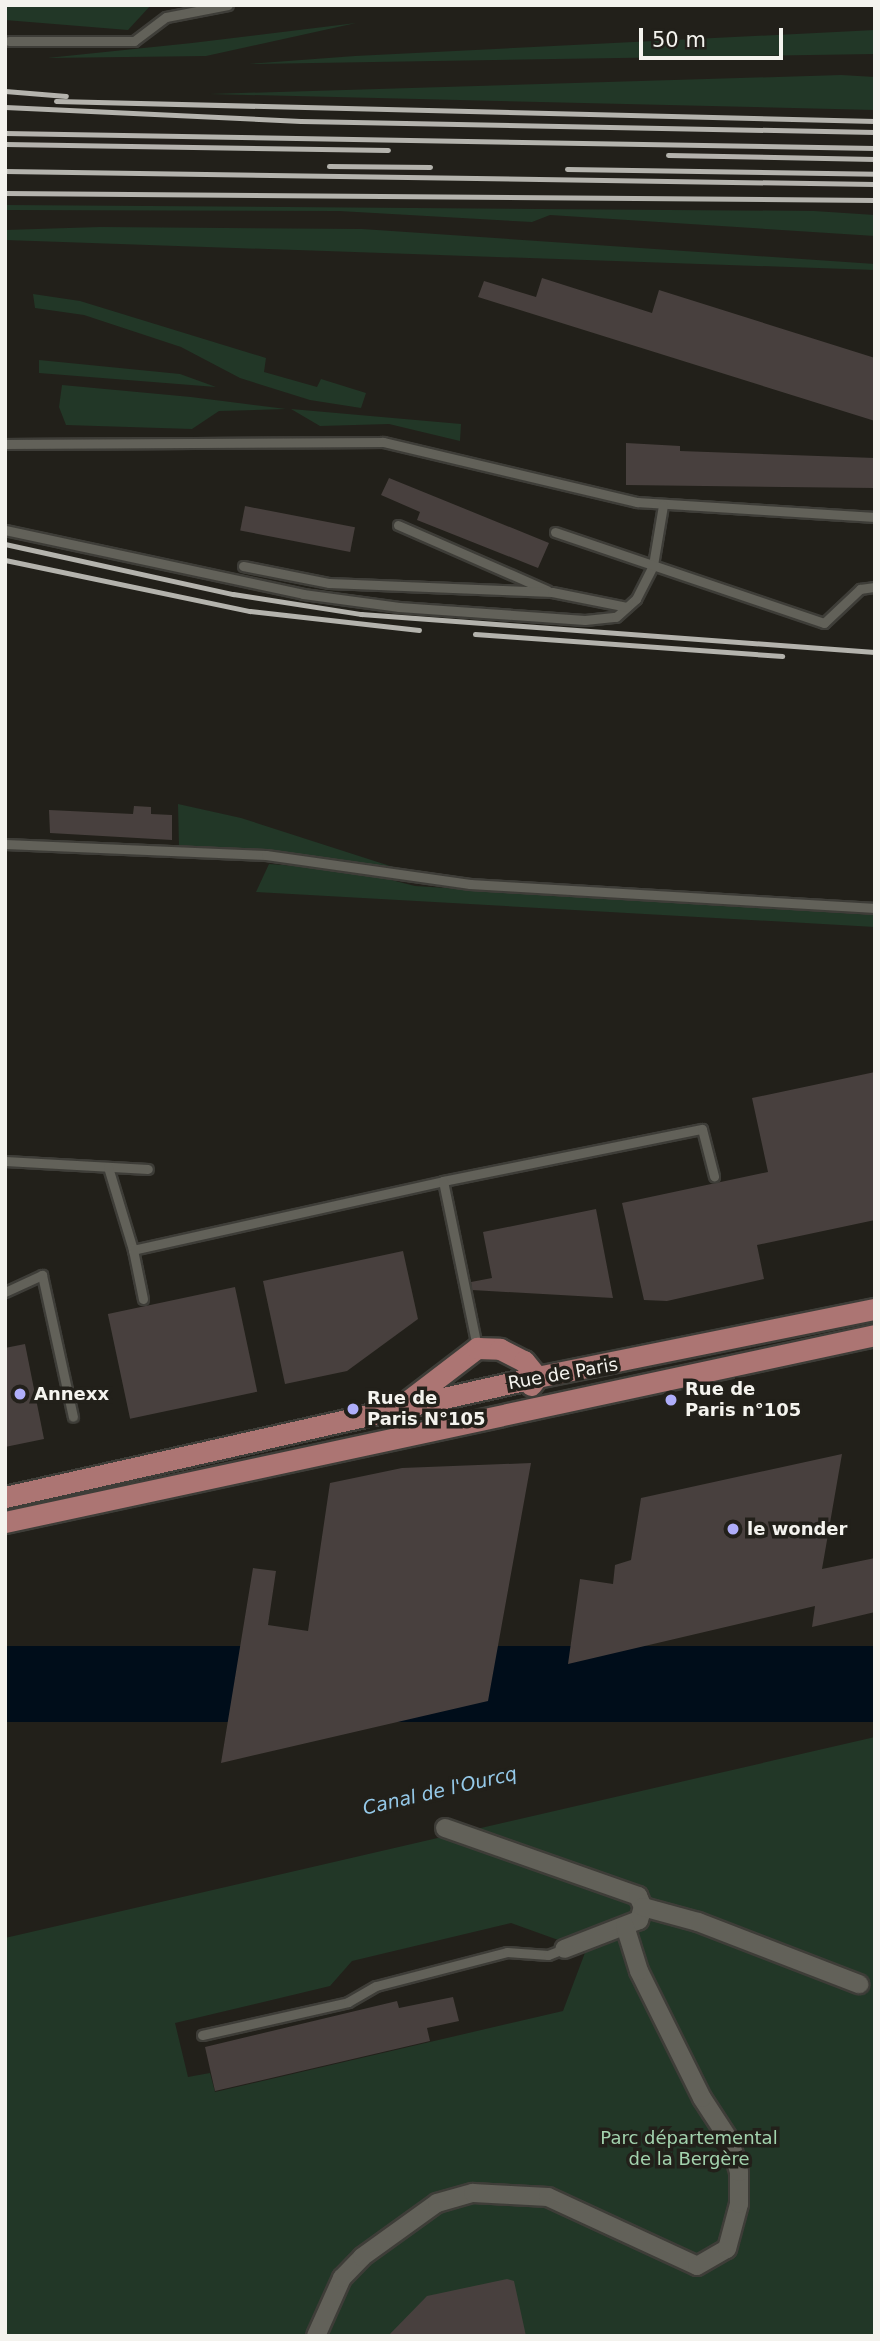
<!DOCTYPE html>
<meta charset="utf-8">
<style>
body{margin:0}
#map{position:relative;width:880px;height:2341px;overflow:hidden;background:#22201a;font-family:"DejaVu Sans",sans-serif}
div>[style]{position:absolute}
.green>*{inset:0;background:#223727}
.water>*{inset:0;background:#000d1a;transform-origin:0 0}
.building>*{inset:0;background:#48403e;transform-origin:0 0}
.roads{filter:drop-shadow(2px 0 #3e3d38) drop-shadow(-2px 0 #3e3d38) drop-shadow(0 2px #3e3d38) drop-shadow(0 -2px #3e3d38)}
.lane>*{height:9px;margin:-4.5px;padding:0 4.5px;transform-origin:4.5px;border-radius:4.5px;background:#626159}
.street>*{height:18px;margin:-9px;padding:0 9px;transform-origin:9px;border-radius:9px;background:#626159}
.primary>*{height:21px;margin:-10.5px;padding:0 10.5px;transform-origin:10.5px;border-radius:10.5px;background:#ac7573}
.rail>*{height:5px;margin:-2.5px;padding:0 2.5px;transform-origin:2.5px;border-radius:2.5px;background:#b4b3ad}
.dots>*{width:19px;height:19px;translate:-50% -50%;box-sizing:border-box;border:4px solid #22201a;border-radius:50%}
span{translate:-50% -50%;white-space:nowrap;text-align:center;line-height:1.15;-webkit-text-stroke:7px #22201a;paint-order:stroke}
.street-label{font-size:18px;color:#f4f3ee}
.poi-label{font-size:18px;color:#f4f3ee;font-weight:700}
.left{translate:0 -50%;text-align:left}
.park-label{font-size:18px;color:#a3d3ae}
.water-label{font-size:19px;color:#95c9e9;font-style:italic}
.frame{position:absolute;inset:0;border:7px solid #f4f3ee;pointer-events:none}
.scale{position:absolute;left:639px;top:28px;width:144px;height:32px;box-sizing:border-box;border:4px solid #f4f3ee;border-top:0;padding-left:9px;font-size:21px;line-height:24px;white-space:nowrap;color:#f4f3ee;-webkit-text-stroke:5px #22201a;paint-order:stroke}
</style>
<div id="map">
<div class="green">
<div style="clip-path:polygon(5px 5px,151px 5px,128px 30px,5px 20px)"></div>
<div style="clip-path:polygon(356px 23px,206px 56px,47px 58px,192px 43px)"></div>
<div style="clip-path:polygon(875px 30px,875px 54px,249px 64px,355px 56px)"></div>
<div style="clip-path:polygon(841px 75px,875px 77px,875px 110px,209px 94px)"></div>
<div style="clip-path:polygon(5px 205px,814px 211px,875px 215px,875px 236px,550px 215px,532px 222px,339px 211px,5px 210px)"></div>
<div style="clip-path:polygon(100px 227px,362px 229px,875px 264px,875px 270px,5px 240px,5px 230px)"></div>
<div style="clip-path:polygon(33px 294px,80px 301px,266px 358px,264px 372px,317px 387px,321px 379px,366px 393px,361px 408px,310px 400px,240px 378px,181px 347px,84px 315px,35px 308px)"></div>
<div style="clip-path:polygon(39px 360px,180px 374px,216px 387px,39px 373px)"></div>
<div style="clip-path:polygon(62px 385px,191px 397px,286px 409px,219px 411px,192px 429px,66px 425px,59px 407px)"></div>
<div style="clip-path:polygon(291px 409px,461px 424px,460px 441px,389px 424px,320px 426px)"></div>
<div style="clip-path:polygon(178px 804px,241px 818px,418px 875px,271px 850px,179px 847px)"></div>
<div style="clip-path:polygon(269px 864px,352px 870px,415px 886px,875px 915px,875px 927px,256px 892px)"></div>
<div style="clip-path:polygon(evenodd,875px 1737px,875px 2336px,5px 2336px,5px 1938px,875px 1737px,511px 1923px,586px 1950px,563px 2011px,215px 2092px,210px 2073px,188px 2077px,175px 2023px,330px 1986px,352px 1961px,511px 1923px)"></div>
</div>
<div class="water">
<div style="left:875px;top:1646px;width:76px;height:892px;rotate:90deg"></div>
</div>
<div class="building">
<div style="clip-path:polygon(542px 278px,652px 313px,659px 290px,875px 358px,875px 421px,478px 297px,484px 281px,536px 297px)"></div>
<div style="clip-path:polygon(626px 443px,680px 446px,680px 451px,875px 458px,875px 488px,626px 485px)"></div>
<div style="clip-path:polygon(389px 478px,549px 543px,538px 568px,417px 520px,420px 512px,381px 495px)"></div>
<div style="left:245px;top:506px;width:112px;height:25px;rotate:11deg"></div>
<div style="clip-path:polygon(134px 806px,151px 807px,151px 814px,172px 815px,172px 840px,50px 833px,49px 810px,133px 814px)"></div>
<div style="clip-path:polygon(875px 1072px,875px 1220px,757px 1245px,764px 1279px,667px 1301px,644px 1300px,622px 1203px,768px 1172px,752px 1098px)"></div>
<div style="clip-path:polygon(596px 1209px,613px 1298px,472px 1290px,471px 1282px,492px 1278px,483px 1232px)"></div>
<div style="clip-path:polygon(403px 1251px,418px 1319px,347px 1371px,285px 1384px,263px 1281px)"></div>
<div style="left:235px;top:1287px;width:107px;height:130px;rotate:78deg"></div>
<div style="clip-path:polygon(25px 1344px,44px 1439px,5px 1447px,5px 1348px)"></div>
<div style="clip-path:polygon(842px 1454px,822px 1569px,875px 1558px,875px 1612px,812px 1627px,815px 1606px,568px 1664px,580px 1579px,613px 1584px,615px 1565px,631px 1560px,641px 1498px)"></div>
<div style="clip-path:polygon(531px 1463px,488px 1701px,221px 1763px,253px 1568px,276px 1571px,268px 1625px,308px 1631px,330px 1483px,402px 1468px)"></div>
<div style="clip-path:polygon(453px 1997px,459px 2021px,427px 2028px,430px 2041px,215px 2091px,205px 2047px,397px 2001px,399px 2008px)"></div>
<div style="clip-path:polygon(507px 2279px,514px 2281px,526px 2336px,388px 2336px,427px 2296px)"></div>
</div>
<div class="roads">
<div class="lane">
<div style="left:9px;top:41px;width:125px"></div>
<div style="left:134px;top:41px;width:40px;rotate:-37deg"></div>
<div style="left:166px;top:17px;width:63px;rotate:-11deg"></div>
<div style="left:5px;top:444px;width:378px;rotate:-0.3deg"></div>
<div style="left:383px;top:442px;width:261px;rotate:13.3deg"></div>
<div style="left:637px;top:502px;width:238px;rotate:3.6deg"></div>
<div style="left:398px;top:525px;width:163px;rotate:23.6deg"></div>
<div style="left:5px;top:530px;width:305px;rotate:12.1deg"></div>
<div style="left:303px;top:594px;width:97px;rotate:7.7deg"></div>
<div style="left:399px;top:607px;width:186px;rotate:4deg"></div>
<div style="left:585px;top:620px;width:31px;rotate:-6deg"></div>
<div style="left:616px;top:617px;width:27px;rotate:-42deg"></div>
<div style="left:636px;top:599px;width:38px;rotate:-63deg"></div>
<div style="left:653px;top:565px;width:61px;rotate:-80.5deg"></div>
<div style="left:555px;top:532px;width:284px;rotate:18.7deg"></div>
<div style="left:824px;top:623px;width:50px;rotate:-43.4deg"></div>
<div style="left:860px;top:589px;width:15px;rotate:-8deg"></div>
<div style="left:243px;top:566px;width:88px;rotate:11.2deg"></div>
<div style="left:329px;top:583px;width:223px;rotate:2.3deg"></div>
<div style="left:552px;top:592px;width:76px;rotate:11.3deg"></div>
<div style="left:5px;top:844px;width:261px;rotate:2.4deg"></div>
<div style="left:266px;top:855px;width:206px;rotate:8.1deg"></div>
<div style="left:470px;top:884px;width:406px;rotate:3.4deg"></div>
<div style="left:5px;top:1161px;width:143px;rotate:3.2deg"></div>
<div style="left:108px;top:1167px;width:87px;rotate:73.2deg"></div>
<div style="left:443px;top:1181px;width:264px;rotate:-11.4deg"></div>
<div style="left:702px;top:1129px;width:49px;rotate:75.7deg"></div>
<div style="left:5px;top:1292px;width:41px;rotate:-24.7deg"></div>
<div style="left:42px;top:1275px;width:145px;rotate:77.7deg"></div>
<div style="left:143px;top:1299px;width:50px;rotate:-101.5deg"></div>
<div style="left:133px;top:1250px;width:318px;rotate:-12.5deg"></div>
<div style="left:443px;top:1181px;width:169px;rotate:78.4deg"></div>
<div style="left:202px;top:2035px;width:150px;rotate:-12.7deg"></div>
<div style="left:348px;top:2002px;width:32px;rotate:-30deg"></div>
<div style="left:376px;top:1986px;width:135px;rotate:-14.5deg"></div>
<div style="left:507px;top:1952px;width:41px;rotate:4.2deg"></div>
<div style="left:548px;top:1955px;width:17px;rotate:-21deg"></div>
</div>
<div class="street">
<div style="left:445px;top:1828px;width:205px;rotate:19.4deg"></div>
<div style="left:638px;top:1896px;width:12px;rotate:66deg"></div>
<div style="left:643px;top:1907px;width:14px;rotate:107deg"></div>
<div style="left:639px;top:1920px;width:80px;rotate:158.9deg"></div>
<div style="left:643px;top:1907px;width:57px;rotate:15.3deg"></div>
<div style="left:698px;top:1922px;width:173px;rotate:21.1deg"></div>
<div style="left:316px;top:2336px;width:64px;rotate:-65.9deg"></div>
<div style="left:342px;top:2278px;width:29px;rotate:-46deg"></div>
<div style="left:362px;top:2257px;width:92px;rotate:-35.8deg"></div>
<div style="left:437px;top:2203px;width:37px;rotate:-16deg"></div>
<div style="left:473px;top:2193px;width:75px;rotate:3.1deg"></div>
<div style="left:548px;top:2197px;width:164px;rotate:24.8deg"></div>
<div style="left:697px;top:2266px;width:34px;rotate:-30deg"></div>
<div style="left:727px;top:2249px;width:47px;rotate:-75.1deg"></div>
<div style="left:739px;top:2204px;width:32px;rotate:-90deg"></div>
<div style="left:739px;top:2172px;width:32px;rotate:-106deg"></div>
<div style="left:730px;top:2141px;width:51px;rotate:-123.1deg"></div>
<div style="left:702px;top:2098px;width:142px;rotate:-116.4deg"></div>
<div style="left:639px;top:1971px;width:47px;rotate:-107.3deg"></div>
</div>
<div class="primary">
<div style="left:409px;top:1400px;width:86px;rotate:-37.4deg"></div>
<div style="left:477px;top:1348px;width:23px;rotate:2deg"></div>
<div style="left:500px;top:1349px;width:27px;rotate:27deg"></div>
<div style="left:524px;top:1361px;width:21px;rotate:51deg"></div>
<div style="left:537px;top:1377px;width:10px;rotate:127deg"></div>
<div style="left:5px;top:1497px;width:545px;rotate:-12.71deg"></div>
<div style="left:537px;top:1377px;width:345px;rotate:-11.4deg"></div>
<div style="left:5px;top:1522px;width:890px;rotate:-12.13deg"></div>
</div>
</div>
<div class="rail">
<div style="left:5px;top:91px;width:61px;rotate:4.7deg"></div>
<div style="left:56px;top:101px;width:819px;rotate:1.4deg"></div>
<div style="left:5px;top:107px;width:296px;rotate:2.7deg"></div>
<div style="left:301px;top:121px;width:574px;rotate:1.1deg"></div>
<div style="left:5px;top:133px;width:870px;rotate:0.99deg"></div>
<div style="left:5px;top:144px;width:383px;rotate:0.9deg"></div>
<div style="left:668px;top:155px;width:207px;rotate:1.1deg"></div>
<div style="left:329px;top:166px;width:101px;rotate:0.6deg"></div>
<div style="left:567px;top:169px;width:308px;rotate:0.9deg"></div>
<div style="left:5px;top:171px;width:870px;rotate:0.86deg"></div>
<div style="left:5px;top:193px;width:870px;rotate:0.46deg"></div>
<div style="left:5px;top:544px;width:233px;rotate:12.4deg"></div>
<div style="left:233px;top:594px;width:130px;rotate:8.9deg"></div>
<div style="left:361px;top:614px;width:515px;rotate:4.23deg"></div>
<div style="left:5px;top:560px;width:250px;rotate:11.8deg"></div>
<div style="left:250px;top:611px;width:170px;rotate:6.4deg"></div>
<div style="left:475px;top:634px;width:308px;rotate:4.1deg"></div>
</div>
<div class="dots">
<div style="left:20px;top:1394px;background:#afaefa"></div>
<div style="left:671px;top:1400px;background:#afaefa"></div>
<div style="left:353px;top:1409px;background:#afaefa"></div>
<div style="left:733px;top:1529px;background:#afaefa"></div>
</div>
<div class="street-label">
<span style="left:563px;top:1374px;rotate:-10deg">Rue de Paris</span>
</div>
<div class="poi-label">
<span class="left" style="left:685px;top:1400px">Rue de<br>Paris n°105</span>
<span class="left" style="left:34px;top:1394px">Annexx</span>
<span class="left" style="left:367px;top:1409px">Rue de<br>Paris N°105</span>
<span class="left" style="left:747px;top:1529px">le wonder</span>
</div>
<div class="park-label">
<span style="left:689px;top:2149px">Parc départemental<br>de la Bergère</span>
</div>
<div class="water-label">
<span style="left:440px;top:1791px;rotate:-13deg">Canal de l'Ourcq</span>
</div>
<div class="frame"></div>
<div class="scale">50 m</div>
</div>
